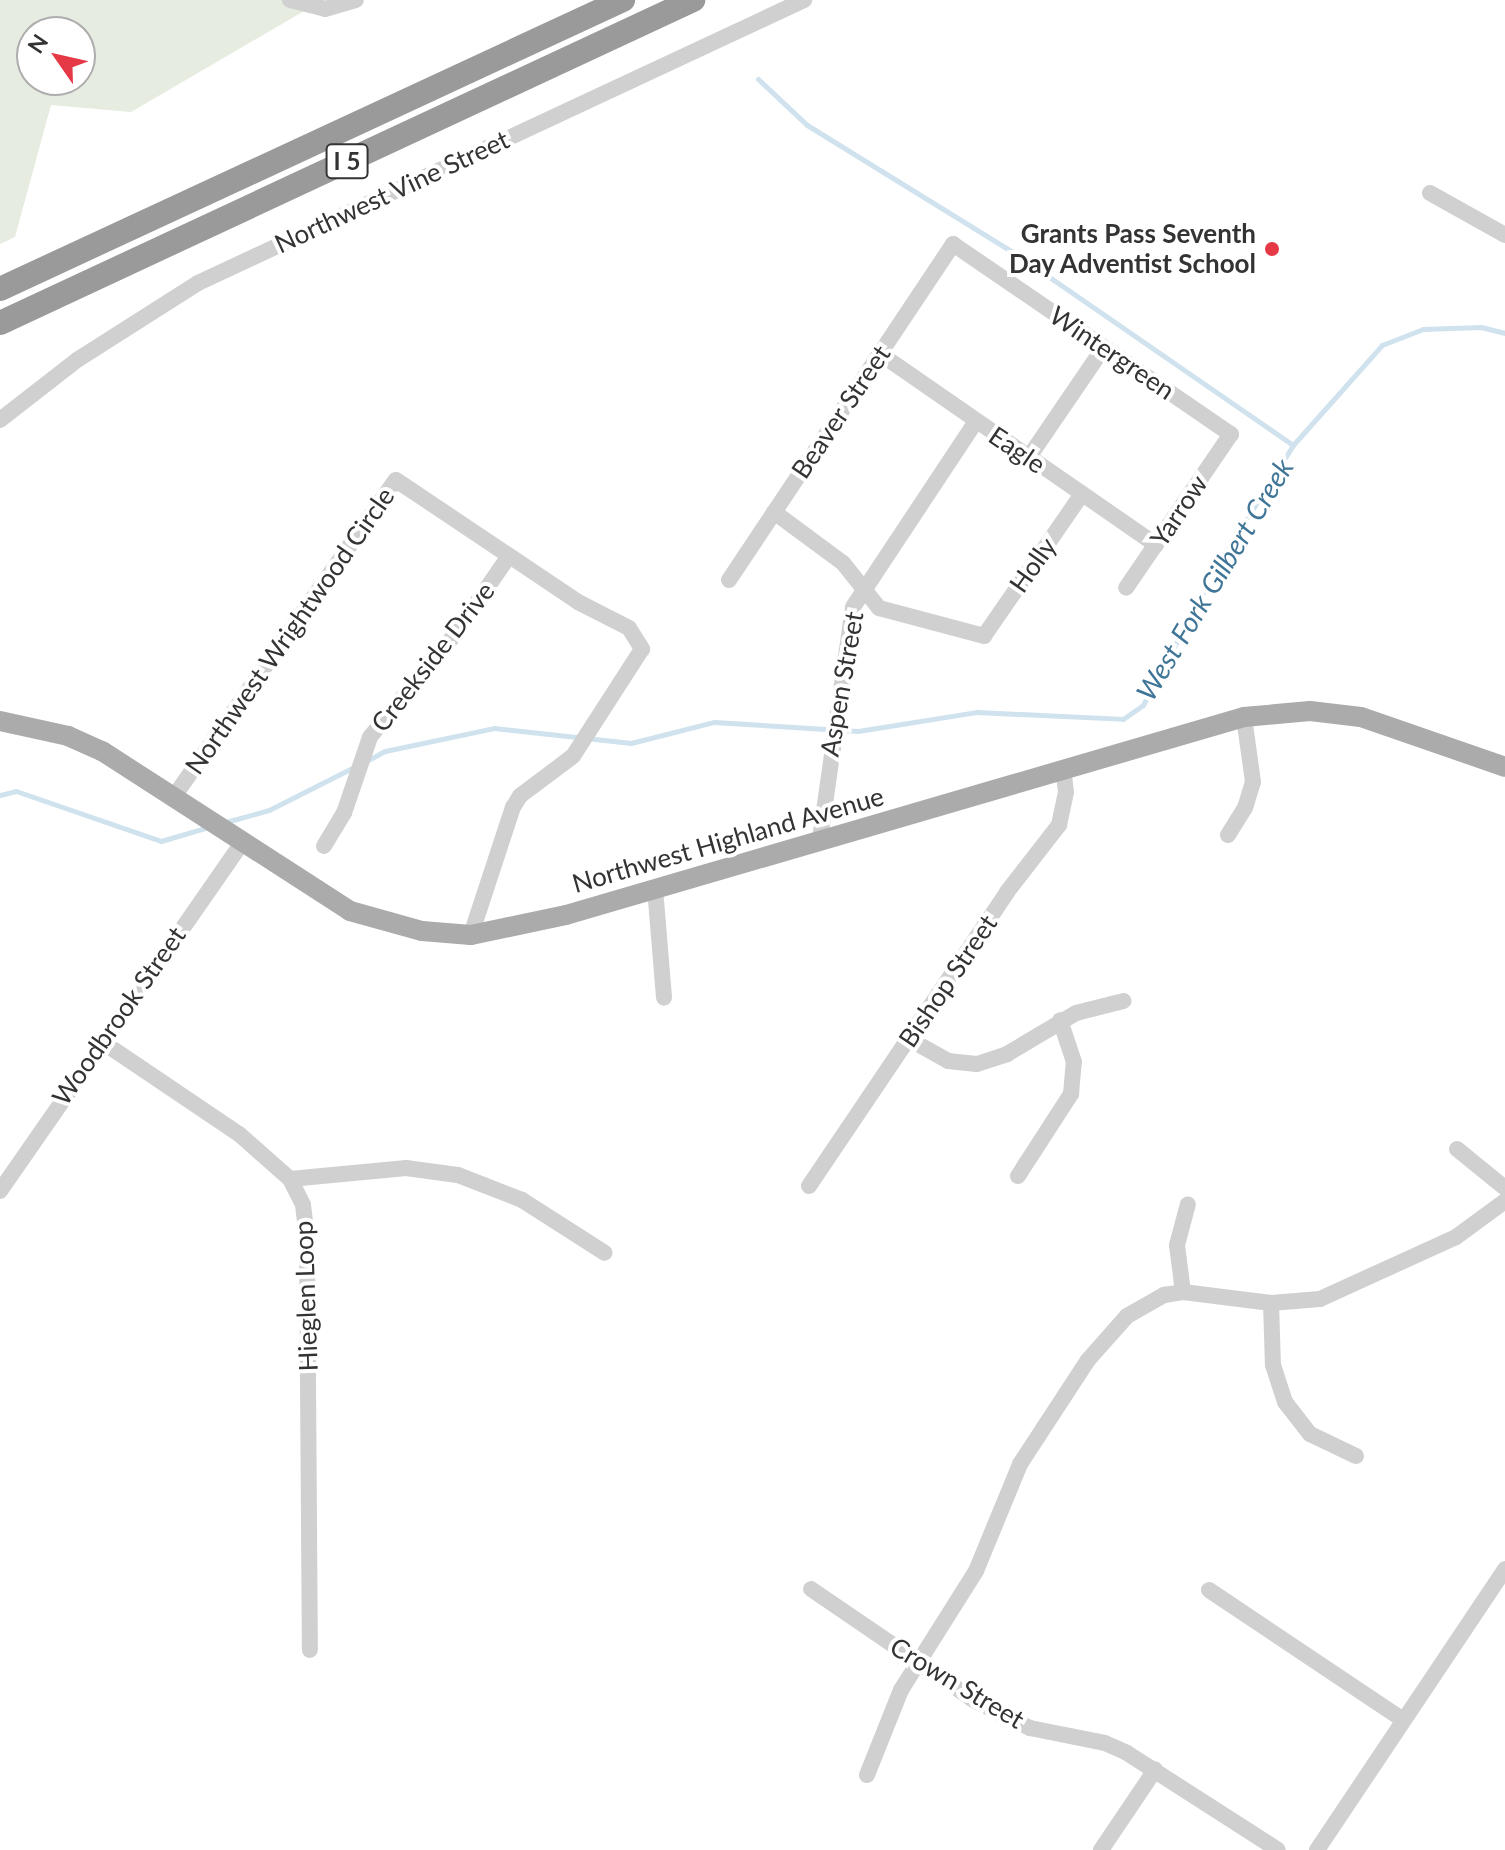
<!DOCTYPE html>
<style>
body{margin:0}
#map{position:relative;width:1505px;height:1850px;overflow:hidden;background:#fff;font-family:Lato,sans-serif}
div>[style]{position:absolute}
.green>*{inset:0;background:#e6ecdf}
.stream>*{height:5px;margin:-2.5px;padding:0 2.5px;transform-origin:2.5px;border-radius:2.5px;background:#cfe2ee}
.minor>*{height:16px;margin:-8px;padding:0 8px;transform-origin:8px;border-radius:8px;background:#d0d0d0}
.major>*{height:20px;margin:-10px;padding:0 10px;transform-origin:10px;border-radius:10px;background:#ababab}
.highway>*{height:24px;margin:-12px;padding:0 12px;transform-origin:12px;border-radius:12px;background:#9a9a9a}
.dots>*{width:22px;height:22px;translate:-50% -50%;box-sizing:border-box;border:4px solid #fff;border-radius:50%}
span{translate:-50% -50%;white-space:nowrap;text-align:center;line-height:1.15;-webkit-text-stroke:8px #fff;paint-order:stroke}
.shield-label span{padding:2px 6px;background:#fff;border:2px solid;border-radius:6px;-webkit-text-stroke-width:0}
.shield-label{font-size:24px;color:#333;font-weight:700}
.street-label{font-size:26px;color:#333}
.poi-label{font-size:26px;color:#333;font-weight:700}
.right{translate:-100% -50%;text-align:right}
.water-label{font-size:28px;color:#3f7597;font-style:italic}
.north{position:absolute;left:16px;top:16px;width:80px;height:80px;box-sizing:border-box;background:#fff;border:2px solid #adadad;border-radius:50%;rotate:304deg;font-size:22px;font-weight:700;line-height:32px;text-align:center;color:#333}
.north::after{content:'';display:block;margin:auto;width:28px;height:36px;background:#e63946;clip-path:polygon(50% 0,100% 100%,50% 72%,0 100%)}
</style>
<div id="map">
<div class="green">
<div style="clip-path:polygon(evenodd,0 0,299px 0,311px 7px,131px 112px,51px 105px,15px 237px,0 244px,0 0,32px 32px,80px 32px,80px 80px,32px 80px,32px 32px)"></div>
</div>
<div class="stream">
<div style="left:758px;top:79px;width:67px;rotate:43.2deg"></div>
<div style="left:807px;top:125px;width:246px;rotate:31.7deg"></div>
<div style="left:1016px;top:254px;width:336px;rotate:34.6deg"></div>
<div style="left:368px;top:760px;width:19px;rotate:-28deg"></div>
<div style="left:385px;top:751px;width:111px;rotate:-11.9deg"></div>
<div style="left:494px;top:728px;width:138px;rotate:6.2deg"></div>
<div style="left:631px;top:743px;width:86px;rotate:-14.2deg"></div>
<div style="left:714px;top:722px;width:144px;rotate:3.6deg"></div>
<div style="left:858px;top:731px;width:121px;rotate:-9.1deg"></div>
<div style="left:977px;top:712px;width:146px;rotate:2.7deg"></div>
<div style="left:1123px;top:719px;width:24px;rotate:-35deg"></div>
<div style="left:1143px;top:705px;width:163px;rotate:-61.9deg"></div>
<div style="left:1220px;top:561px;width:137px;rotate:-57.8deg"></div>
<div style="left:1293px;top:445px;width:134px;rotate:-48.3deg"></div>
<div style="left:1382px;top:345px;width:44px;rotate:-21.3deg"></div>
<div style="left:1423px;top:329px;width:58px;rotate:-2deg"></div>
<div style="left:1481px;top:327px;width:25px;rotate:14deg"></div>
<div style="left:0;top:795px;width:16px;rotate:-14deg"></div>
<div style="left:16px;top:791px;width:153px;rotate:19deg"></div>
<div style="left:161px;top:841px;width:50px;rotate:-16.3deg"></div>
<div style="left:226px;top:822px;width:45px;rotate:-15.6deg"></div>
<div style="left:269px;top:810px;width:97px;rotate:-26.8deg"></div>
</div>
<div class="minor">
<div style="left:290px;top:0;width:36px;rotate:14deg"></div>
<div style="left:325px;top:9px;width:32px;rotate:-16deg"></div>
<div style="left:1430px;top:193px;width:86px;rotate:29.2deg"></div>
<div style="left:879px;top:353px;width:337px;rotate:34.7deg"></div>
<div style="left:0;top:420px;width:98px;rotate:-37.9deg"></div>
<div style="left:77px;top:360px;width:143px;rotate:-32.5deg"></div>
<div style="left:198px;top:283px;width:669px;rotate:-25.03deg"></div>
<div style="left:1029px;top:457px;width:133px;rotate:-55.7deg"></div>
<div style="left:774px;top:512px;width:86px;rotate:36.5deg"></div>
<div style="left:843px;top:563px;width:58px;rotate:51.3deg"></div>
<div style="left:879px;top:608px;width:109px;rotate:14.9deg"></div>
<div style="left:984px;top:636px;width:173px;rotate:-55.4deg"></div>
<div style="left:729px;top:580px;width:404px;rotate:-56.3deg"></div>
<div style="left:953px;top:244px;width:337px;rotate:34.4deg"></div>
<div style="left:1231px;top:434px;width:186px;rotate:124.3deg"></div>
<div style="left:173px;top:798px;width:388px;rotate:-55deg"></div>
<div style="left:396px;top:480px;width:219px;rotate:33.8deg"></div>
<div style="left:578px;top:602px;width:57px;rotate:27deg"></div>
<div style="left:629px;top:628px;width:25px;rotate:58deg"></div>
<div style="left:642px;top:649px;width:127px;rotate:122.8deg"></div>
<div style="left:573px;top:756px;width:66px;rotate:143deg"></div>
<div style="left:520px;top:796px;width:13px;rotate:122deg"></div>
<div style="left:513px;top:807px;width:135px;rotate:108.2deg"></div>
<div style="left:1228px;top:835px;width:32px;rotate:-58deg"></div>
<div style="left:1245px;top:808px;width:27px;rotate:-73deg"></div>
<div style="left:1253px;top:782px;width:66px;rotate:-97.9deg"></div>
<div style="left:820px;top:839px;width:234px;rotate:-81.9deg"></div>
<div style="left:853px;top:607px;width:223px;rotate:-56.5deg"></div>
<div style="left:324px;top:846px;width:39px;rotate:-59deg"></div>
<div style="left:344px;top:813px;width:80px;rotate:-71.1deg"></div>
<div style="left:370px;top:737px;width:135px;rotate:-50.4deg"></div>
<div style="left:456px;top:633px;width:93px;rotate:-55.5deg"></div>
<div style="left:655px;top:888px;width:110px;rotate:85.3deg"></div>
<div style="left:909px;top:1039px;width:45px;rotate:29.4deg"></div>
<div style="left:948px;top:1061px;width:29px;rotate:6deg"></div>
<div style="left:977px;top:1064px;width:32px;rotate:-18deg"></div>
<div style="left:1007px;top:1054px;width:80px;rotate:-30.7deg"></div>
<div style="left:1076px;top:1013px;width:49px;rotate:-14.3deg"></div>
<div style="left:101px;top:1041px;width:166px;rotate:34deg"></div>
<div style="left:239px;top:1134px;width:68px;rotate:41.4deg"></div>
<div style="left:290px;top:1179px;width:29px;rotate:63deg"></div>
<div style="left:303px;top:1205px;width:32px;rotate:83deg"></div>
<div style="left:307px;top:1237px;width:413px;rotate:89.6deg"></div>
<div style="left:1457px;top:1149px;width:62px;rotate:39.1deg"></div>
<div style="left:1018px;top:1176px;width:98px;rotate:-57.1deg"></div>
<div style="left:1071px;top:1094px;width:32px;rotate:-85deg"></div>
<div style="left:1074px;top:1062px;width:44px;rotate:-108.4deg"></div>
<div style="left:290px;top:1179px;width:117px;rotate:-5.4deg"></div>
<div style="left:406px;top:1168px;width:52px;rotate:7.7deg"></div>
<div style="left:458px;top:1175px;width:69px;rotate:21.3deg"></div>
<div style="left:522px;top:1200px;width:98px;rotate:32.6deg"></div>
<div style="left:809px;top:1186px;width:354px;rotate:-56deg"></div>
<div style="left:1007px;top:892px;width:85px;rotate:-52.2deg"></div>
<div style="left:1059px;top:825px;width:34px;rotate:-78deg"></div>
<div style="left:1066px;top:792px;width:23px;rotate:-97deg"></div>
<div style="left:0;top:1191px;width:424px;rotate:-55.2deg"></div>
<div style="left:1183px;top:1292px;width:47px;rotate:-97.3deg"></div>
<div style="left:1177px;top:1245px;width:42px;rotate:-75deg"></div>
<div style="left:1271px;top:1303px;width:62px;rotate:88.2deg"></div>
<div style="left:1273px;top:1365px;width:39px;rotate:72deg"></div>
<div style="left:1285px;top:1402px;width:41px;rotate:52deg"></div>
<div style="left:1310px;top:1434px;width:51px;rotate:25.6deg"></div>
<div style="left:811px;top:1589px;width:195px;rotate:34.3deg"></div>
<div style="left:972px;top:1699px;width:65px;rotate:26.6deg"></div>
<div style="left:1030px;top:1728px;width:76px;rotate:11.3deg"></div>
<div style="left:1105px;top:1743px;width:24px;rotate:24deg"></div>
<div style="left:1127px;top:1753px;width:179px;rotate:32.7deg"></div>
<div style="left:1209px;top:1590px;width:234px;rotate:33.8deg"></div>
<div style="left:867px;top:1775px;width:92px;rotate:-68.2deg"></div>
<div style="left:901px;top:1690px;width:141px;rotate:-57.8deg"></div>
<div style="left:976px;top:1571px;width:116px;rotate:-67.6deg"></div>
<div style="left:1020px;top:1464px;width:124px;rotate:-56.8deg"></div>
<div style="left:1088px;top:1360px;width:59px;rotate:-48.4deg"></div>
<div style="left:1127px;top:1316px;width:43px;rotate:-29.6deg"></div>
<div style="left:1164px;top:1295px;width:19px;rotate:-9deg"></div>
<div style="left:1183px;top:1292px;width:89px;rotate:7.1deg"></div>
<div style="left:1271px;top:1303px;width:49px;rotate:-4.7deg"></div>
<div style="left:1320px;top:1299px;width:149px;rotate:-24.5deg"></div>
<div style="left:1456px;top:1237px;width:61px;rotate:-36.3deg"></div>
<div style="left:1101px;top:1850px;width:97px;rotate:-56deg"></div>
<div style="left:1317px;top:1850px;width:338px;rotate:-56.2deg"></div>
</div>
<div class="major">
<div style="left:0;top:721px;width:70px;rotate:12.4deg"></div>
<div style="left:68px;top:736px;width:37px;rotate:24deg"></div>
<div style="left:102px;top:751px;width:295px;rotate:32.8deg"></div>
<div style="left:350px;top:911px;width:75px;rotate:15.5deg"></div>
<div style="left:422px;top:931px;width:49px;rotate:4.7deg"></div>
<div style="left:471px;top:935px;width:97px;rotate:-11.9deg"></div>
<div style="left:566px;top:915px;width:706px;rotate:-16.28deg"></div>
<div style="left:1244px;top:717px;width:66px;rotate:-5.2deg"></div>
<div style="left:1310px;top:711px;width:51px;rotate:6.7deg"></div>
<div style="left:1361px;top:717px;width:152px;rotate:19.1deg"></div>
</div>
<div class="highway">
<div style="left:0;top:289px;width:687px;rotate:-24.89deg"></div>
<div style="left:0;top:323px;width:765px;rotate:-24.99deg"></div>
</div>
<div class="dots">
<div style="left:1272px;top:249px;background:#e63946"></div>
</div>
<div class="shield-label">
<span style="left:347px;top:161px">I 5</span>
</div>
<div class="street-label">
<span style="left:392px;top:192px;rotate:-25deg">Northwest Vine Street</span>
<span style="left:1112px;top:353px;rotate:34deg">Wintergreen</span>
<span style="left:841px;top:412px;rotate:-56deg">Beaver Street</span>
<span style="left:1017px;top:450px;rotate:34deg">Eagle</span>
<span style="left:1179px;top:511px;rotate:-56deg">Yarrow</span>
<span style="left:1033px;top:565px;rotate:-55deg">Holly</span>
<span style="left:290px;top:631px;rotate:-55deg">Northwest Wrightwood Circle</span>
<span style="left:433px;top:657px;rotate:-52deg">Creekside Drive</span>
<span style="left:842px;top:684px;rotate:-80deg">Aspen Street</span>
<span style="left:728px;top:840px;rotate:-16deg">Northwest Highland Avenue</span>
<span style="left:948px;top:981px;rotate:-56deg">Bishop Street</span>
<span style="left:119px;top:1016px;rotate:-55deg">Woodbrook Street</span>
<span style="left:306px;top:1296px;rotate:-92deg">Hieglen Loop</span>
<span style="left:957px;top:1683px;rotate:31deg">Crown Street</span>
</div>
<div class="poi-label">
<span class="right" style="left:1256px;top:249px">Grants Pass Seventh<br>Day Adventist School</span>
</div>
<div class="water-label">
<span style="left:1214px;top:579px;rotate:-59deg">West Fork Gilbert Creek</span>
</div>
<div class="north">N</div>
</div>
